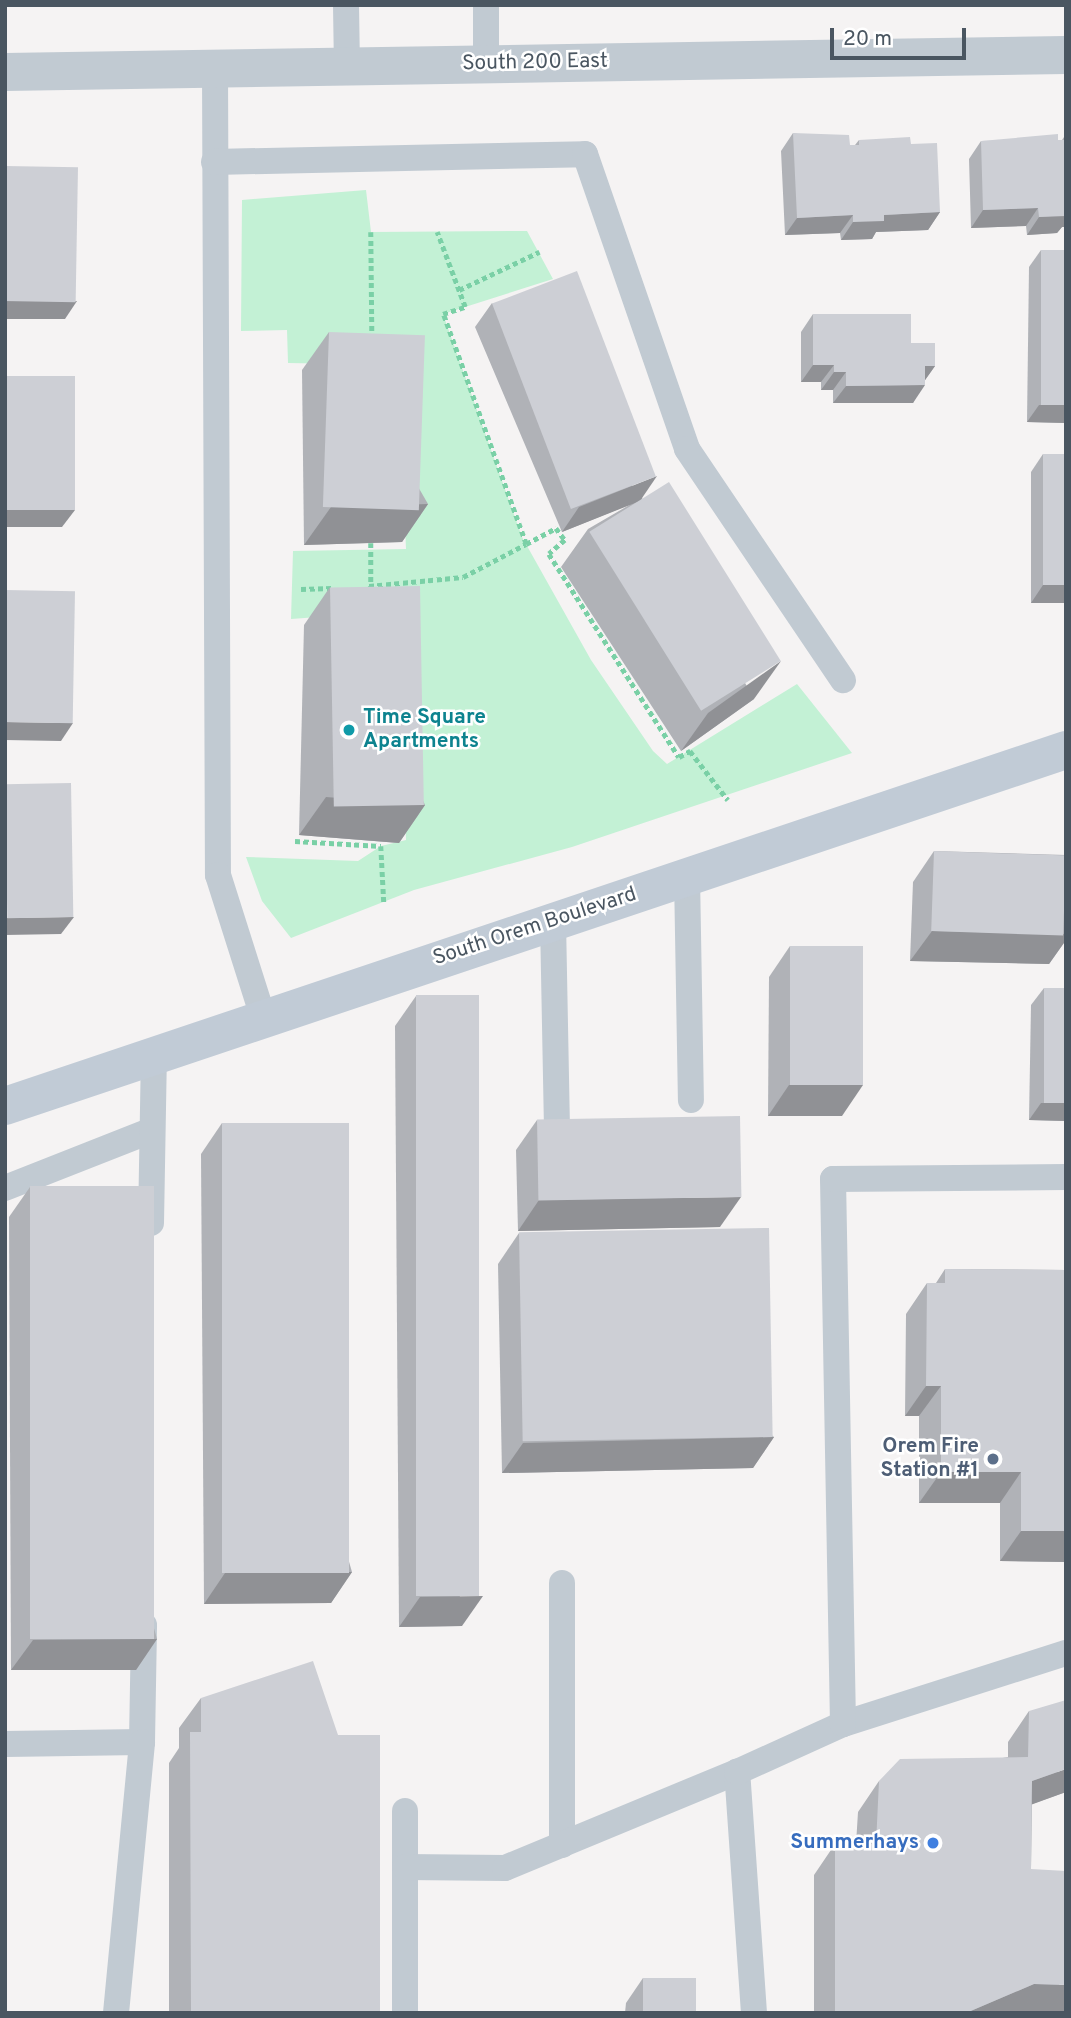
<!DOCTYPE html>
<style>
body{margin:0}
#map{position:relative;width:1071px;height:2018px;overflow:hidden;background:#f5f3f3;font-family:Overpass,sans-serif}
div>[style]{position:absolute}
.green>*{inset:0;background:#c3f1d5}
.path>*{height:4.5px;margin-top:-2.25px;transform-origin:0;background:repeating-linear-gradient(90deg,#7ad0a6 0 5px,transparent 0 8.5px)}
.lane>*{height:26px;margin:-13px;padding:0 13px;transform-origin:13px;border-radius:13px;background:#c1cad2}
.street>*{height:38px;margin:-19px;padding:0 19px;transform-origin:19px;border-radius:19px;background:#c1cad2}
.secondary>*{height:38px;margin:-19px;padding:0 19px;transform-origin:19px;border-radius:19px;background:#c1cbd6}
.wall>*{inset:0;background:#b0b2b7}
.shaded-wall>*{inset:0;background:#909195}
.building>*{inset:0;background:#cdcfd5;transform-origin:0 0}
.dots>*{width:19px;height:19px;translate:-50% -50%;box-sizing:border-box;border:4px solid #fff;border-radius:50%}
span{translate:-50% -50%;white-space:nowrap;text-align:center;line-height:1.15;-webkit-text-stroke:5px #fff;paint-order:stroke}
.street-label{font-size:21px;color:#4a5661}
.culture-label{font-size:21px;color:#0d838f;font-weight:700}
.left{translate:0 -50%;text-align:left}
.service-label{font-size:21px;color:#4e5e75;font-weight:700}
.right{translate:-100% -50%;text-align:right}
.shop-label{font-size:21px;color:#366cbe;font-weight:700}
.frame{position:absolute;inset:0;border:7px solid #4a5661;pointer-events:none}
.scale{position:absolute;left:830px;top:28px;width:136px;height:32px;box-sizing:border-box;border:4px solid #4a5661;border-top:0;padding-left:9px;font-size:21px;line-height:24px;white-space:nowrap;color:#4a5661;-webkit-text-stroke:5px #fff;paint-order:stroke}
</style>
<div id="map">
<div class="green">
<div style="clip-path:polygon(366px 190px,371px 232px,527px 231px,553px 279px,443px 314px,522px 537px,591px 660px,653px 751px,667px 764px,797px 684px,852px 753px,572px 847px,414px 890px,291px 938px,262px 901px,246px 857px,358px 861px,381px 846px,406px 840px,400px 611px,291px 619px,293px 551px,406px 549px,398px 365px,288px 363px,287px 330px,241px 331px,242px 200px)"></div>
</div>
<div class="path">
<div style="left:371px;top:232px;width:104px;rotate:89.4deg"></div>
<div style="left:459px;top:290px;width:89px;rotate:-25.4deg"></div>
<div style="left:371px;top:543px;width:45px;rotate:90deg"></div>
<div style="left:526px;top:544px;width:34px;rotate:-28deg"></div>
<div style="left:556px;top:528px;width:15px;rotate:53deg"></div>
<div style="left:565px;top:540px;width:21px;rotate:139deg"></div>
<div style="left:549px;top:554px;width:241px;rotate:57.4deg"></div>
<div style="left:679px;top:757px;width:13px;rotate:-29deg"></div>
<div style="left:690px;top:751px;width:62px;rotate:52.2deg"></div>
<div style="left:369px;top:586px;width:94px;rotate:-5.5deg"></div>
<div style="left:463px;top:577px;width:71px;rotate:-27.6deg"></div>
<div style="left:526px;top:544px;width:245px;rotate:-109.8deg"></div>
<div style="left:443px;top:314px;width:23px;rotate:-18deg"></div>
<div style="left:465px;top:307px;width:80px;rotate:-110.5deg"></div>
<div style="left:301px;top:589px;width:31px;rotate:-2deg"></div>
<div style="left:295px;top:841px;width:86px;rotate:3.3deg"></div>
<div style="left:381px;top:846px;width:58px;rotate:87deg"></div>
</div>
<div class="lane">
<div style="left:346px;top:5px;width:61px;rotate:89.1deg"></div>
<div style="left:486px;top:5px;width:59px;rotate:90deg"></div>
<div style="left:215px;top:68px;width:807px;rotate:89.79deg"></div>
<div style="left:218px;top:875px;width:149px;rotate:72.4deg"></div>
<div style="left:214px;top:162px;width:371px;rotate:-1.2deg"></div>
<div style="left:585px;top:154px;width:312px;rotate:70.9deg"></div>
<div style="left:687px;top:449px;width:279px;rotate:56deg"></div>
<div style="left:687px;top:876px;width:224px;rotate:89deg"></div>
<div style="left:553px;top:921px;width:204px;rotate:88.9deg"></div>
<div style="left:5px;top:1188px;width:158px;rotate:-21.5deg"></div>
<div style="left:151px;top:1223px;width:168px;rotate:-89deg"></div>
<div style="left:843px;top:1724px;width:234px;rotate:-17.7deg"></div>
<div style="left:5px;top:1744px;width:137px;rotate:-0.8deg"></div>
<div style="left:142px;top:1742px;width:117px;rotate:-89deg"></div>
<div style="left:405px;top:1811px;width:202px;rotate:90deg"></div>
<div style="left:562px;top:1845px;width:262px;rotate:-90deg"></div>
<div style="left:405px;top:1867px;width:100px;rotate:0.6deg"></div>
<div style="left:505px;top:1868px;width:251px;rotate:-22.5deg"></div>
<div style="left:116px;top:2013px;width:272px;rotate:-84.5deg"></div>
<div style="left:754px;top:2013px;width:242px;rotate:-94deg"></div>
<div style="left:737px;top:1772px;width:116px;rotate:-24.4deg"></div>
<div style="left:843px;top:1724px;width:545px;rotate:-91.05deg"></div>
<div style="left:833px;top:1179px;width:233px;rotate:-0.5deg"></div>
</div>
<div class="street">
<div style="left:5px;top:72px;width:1061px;rotate:-0.92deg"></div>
</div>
<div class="secondary">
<div style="left:5px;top:1106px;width:1119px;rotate:-18.55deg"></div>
</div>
<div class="wall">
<div style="clip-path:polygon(793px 133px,850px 145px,855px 145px,859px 140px,911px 144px,940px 212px,928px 230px,876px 232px,872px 239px,841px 240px,840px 233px,785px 235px,781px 151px)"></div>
<div style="clip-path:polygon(1066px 134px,1066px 227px,1062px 227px,1057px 233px,1027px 235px,1026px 226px,971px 228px,969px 159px,981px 141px,1062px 140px)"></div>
<div style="clip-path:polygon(1041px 250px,1066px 250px,1066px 423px,1027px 422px,1029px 267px)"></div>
<div style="clip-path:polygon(492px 303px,642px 498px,754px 699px,681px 751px,561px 567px,588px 529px,631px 504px,562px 532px,475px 327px)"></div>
<div style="clip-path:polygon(813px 314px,911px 343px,935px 366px,925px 380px,913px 403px,833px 403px,833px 390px,821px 390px,821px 382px,801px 382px,801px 332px)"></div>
<div style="clip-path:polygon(329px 332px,428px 504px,402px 542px,304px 545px,302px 370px)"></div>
<div style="clip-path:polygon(1043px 454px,1066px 603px,1031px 603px,1031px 472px)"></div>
<div style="clip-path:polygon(330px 587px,425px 805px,399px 843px,299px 835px,304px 625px)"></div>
<div style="clip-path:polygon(934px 851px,1066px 855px,1066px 940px,1049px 964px,910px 961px,913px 882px)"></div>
<div style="clip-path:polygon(790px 946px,842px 1116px,768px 1116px,769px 977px)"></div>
<div style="clip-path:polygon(1044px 988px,1066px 1121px,1029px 1120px,1031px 1005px)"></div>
<div style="clip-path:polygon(416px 996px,462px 1626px,399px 1627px,395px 1026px)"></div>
<div style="clip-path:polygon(537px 1120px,720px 1227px,518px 1231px,516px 1150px)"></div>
<div style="clip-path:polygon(222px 1123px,352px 1572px,331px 1603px,204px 1604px,201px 1154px)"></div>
<div style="clip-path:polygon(30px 1187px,157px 1639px,136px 1670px,11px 1670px,9px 1217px)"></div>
<div style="clip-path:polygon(519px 1233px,774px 1437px,753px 1468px,502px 1473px,498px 1264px)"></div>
<div style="clip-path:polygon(945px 1269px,1066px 1270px,1066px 1562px,1000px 1561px,1000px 1503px,919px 1503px,919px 1416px,905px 1416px,906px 1314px,927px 1283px,936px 1283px)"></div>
<div style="clip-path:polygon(201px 1698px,338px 1735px,380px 2013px,169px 2013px,169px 1763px,179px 1748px,179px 1728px)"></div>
<div style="clip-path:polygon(1029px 1711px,1066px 1792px,1032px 1804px,1031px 1869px,1066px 2013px,814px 2013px,814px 1875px,835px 1844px,856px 1844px,858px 1812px,879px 1781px,1008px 1757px,1008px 1742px)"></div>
<div style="clip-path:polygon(643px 1978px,696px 2013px,625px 2013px,626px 2003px)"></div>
</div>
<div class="shaded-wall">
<div style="clip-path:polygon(1038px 208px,1026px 226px,971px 228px,983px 210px)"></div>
<div style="clip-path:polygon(940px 212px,928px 230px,876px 232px,872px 239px,841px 240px,853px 222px,884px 215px)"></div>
<div style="clip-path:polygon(853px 215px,840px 233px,785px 235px,797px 218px)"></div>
<div style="clip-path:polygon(1066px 215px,1066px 227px,1062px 227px,1057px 233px,1027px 235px,1039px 217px)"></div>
<div style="clip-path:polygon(5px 301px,77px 301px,65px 319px,5px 319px)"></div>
<div style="clip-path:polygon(813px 365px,834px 365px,821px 382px,801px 382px)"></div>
<div style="clip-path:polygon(925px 366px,935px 366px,923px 383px)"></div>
<div style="clip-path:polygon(834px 372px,846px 372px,833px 390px,821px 390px)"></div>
<div style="clip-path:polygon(925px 385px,913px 403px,833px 403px,846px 386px)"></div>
<div style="clip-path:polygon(1039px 405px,1066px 405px,1066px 423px,1027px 422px)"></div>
<div style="clip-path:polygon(657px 476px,640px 501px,562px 532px,579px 507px)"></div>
<div style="clip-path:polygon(428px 504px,402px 542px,304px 545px,331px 507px)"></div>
<div style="clip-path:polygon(5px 510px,75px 510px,62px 527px,5px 527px)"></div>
<div style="clip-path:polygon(1043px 585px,1066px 585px,1066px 603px,1031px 603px)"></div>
<div style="clip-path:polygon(781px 661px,754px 699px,681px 751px,708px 713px)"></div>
<div style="clip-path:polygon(5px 722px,73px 723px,61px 741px,5px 740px)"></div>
<div style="clip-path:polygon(326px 797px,425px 805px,399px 843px,299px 835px)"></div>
<div style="clip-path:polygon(74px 917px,61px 934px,5px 935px,5px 918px)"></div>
<div style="clip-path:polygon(932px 931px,1066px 934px,1066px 940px,1049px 964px,910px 961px)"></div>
<div style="clip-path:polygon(789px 1085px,863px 1085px,842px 1116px,768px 1116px)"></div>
<div style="clip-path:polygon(1041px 1103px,1066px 1103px,1066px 1121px,1029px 1120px)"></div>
<div style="clip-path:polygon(741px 1197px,720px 1227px,518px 1231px,539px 1200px)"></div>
<div style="clip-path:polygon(926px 1386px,941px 1386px,919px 1416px,905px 1416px)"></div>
<div style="clip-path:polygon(774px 1437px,753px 1468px,502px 1473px,523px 1443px)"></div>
<div style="clip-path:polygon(941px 1472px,1021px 1472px,1000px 1503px,919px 1503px)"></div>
<div style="clip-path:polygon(1021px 1531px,1066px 1531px,1066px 1562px,1000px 1561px)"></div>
<div style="clip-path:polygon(352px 1572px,331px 1603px,204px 1604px,225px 1573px)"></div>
<div style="clip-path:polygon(483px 1596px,462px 1626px,399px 1627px,420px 1597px)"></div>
<div style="clip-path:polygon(157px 1639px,136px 1670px,11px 1670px,33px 1640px)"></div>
<div style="clip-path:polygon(1066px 1769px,1066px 1792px,1011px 1812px,1032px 1781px)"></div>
<div style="clip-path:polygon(1034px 1984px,1066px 1985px,1066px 2013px,966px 2013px)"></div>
</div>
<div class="building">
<div style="clip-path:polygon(793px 133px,849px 135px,850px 145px,859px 145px,859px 140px,910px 137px,911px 144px,937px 143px,940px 212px,884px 215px,884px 221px,853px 222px,853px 215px,797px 218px)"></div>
<div style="clip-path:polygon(1058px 134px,1058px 140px,1066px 140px,1066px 216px,1039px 217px,1038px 208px,983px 210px,981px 141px)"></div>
<div style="left:5px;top:166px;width:73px;height:135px;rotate:1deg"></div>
<div style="left:1041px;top:250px;width:25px;height:155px"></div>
<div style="left:577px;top:271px;width:220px;height:91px;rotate:69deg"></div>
<div style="clip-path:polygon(813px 314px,911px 314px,911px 343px,935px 343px,935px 366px,925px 366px,925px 385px,846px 386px,846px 372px,834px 372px,834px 365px,813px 365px)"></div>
<div style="left:329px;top:332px;width:96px;height:175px;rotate:2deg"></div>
<div style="left:5px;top:376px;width:70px;height:134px"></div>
<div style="left:1043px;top:454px;width:23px;height:131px"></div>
<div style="left:669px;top:482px;width:211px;height:94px;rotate:58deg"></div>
<div style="left:420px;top:586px;width:219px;height:90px;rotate:89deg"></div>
<div style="left:5px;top:590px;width:70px;height:132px;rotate:1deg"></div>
<div style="left:71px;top:783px;width:134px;height:66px;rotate:89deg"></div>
<div style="left:934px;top:851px;width:132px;height:80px;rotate:2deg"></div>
<div style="left:790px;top:946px;width:73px;height:139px"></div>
<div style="left:1044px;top:988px;width:22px;height:115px"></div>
<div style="left:479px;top:995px;width:601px;height:63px;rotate:90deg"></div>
<div style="left:740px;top:1116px;width:81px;height:203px;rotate:89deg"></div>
<div style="left:222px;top:1123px;width:127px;height:450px"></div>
<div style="left:154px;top:1186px;width:453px;height:124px;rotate:90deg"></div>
<div style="left:769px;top:1228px;width:209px;height:250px;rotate:89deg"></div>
<div style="clip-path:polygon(945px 1269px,1066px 1270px,1066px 1531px,1021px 1531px,1021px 1472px,941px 1472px,941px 1386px,926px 1386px,927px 1283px,945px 1283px)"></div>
<div style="clip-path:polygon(313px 1661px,338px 1735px,380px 1735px,380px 2013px,191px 2013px,190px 1732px,201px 1732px,201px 1698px)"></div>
<div style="clip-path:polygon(1066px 1700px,1066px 1769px,1032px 1781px,1031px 1869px,1066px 1871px,1066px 1985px,1034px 1984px,966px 2013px,835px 2013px,835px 1844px,876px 1844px,879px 1781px,900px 1759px,1028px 1757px,1029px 1711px)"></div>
<div style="left:643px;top:1978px;width:53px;height:35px"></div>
</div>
<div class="dots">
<div style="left:349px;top:730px;background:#0f9aa8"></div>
<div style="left:993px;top:1459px;background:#5c6f8a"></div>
<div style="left:933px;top:1843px;background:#3f7fe0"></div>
</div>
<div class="street-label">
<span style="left:535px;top:63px;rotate:-1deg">South 200 East</span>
<span style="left:535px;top:927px;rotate:-18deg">South Orem Boulevard</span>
</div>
<div class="culture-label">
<span class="left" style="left:363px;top:730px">Time Square<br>Apartments</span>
</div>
<div class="service-label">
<span class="right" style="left:979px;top:1459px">Orem Fire<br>Station #1</span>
</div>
<div class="shop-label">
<span class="right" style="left:919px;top:1843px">Summerhays</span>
</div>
<div class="frame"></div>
<div class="scale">20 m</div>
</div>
